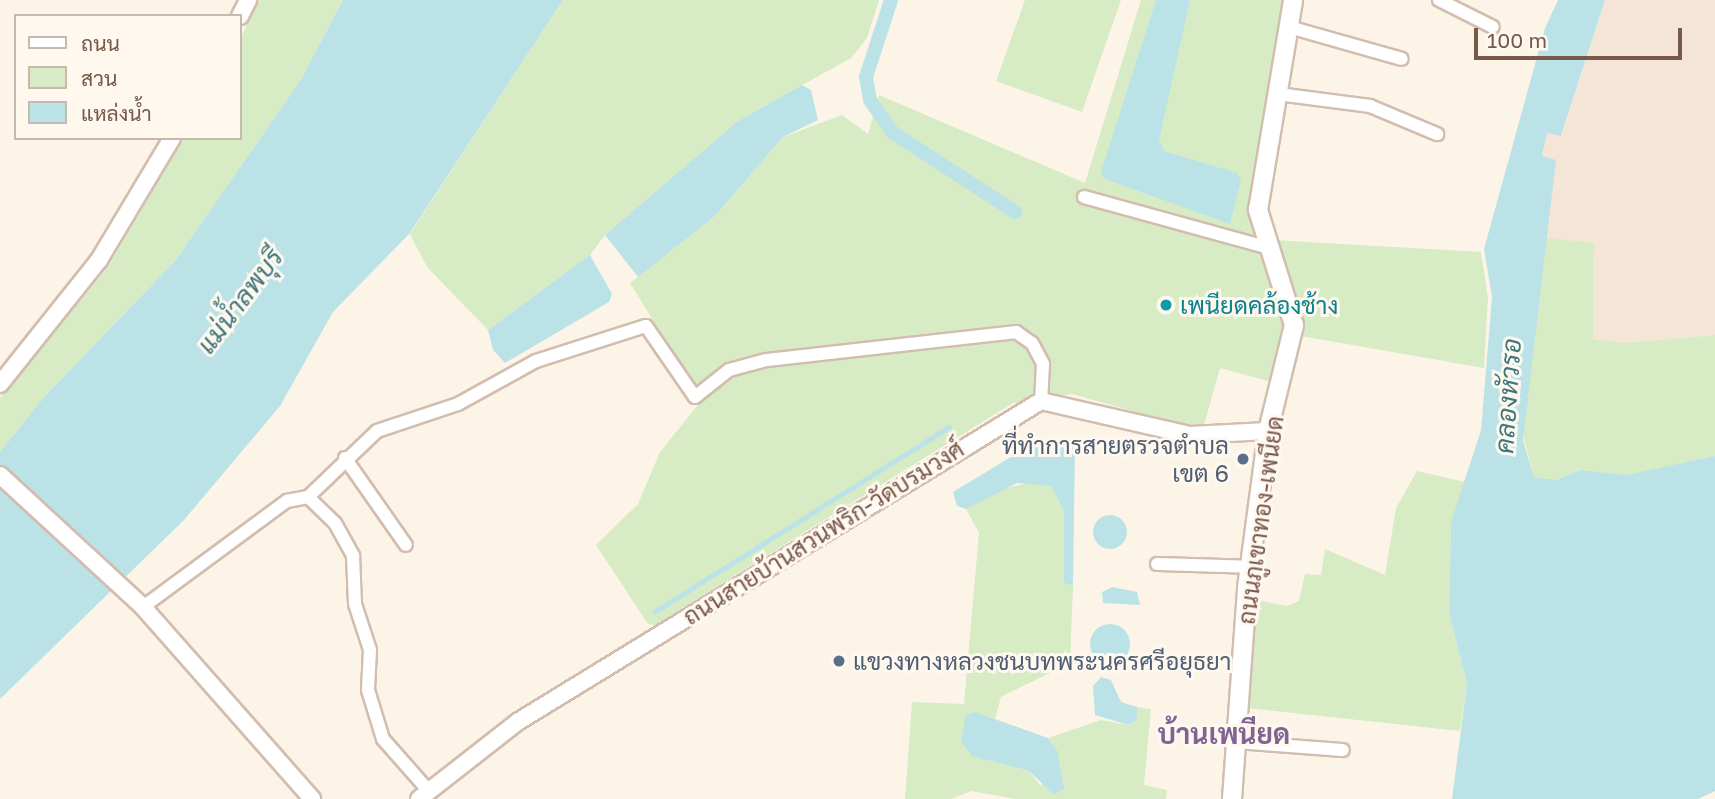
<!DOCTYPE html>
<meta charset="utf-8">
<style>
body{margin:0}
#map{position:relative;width:1715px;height:799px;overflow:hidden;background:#fdf4e8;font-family:"Golos Text",Sarabun,sans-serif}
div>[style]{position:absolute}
.residential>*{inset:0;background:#f5e5d6}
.green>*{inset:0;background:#d7ebc5}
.water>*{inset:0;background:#bbe3e7}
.round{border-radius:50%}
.stream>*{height:4.5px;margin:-2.25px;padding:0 2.25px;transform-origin:2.25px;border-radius:2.25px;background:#bbe3e7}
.canal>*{height:14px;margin:-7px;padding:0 7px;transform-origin:7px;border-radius:7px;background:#bbe3e7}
.roads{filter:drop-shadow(2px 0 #d2bdaf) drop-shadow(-2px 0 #d2bdaf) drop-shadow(0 2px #d2bdaf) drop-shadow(0 -2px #d2bdaf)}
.minor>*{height:12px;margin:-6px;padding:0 6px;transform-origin:6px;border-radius:6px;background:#fff}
.tertiary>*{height:16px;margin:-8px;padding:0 8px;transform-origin:8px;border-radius:8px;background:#fff}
.secondary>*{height:18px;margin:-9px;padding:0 9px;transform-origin:9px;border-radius:9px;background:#fff}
.dots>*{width:19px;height:19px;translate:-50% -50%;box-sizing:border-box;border:4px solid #fff8ef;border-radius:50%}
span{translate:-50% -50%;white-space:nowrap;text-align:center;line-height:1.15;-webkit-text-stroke:6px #fff8ef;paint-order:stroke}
.culture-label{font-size:24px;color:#0d838f}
.left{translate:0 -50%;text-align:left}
.service-label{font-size:24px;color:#4e5e75}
.right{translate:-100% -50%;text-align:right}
.street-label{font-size:24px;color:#78584b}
.water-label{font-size:26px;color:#3d767d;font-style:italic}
.quarter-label{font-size:28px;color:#816394;font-weight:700}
.legend{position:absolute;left:14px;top:14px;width:228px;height:126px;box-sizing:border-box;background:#fff8ef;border:2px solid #c9b8ad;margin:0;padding:9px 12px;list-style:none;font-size:21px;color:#78584b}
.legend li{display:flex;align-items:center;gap:14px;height:35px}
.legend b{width:35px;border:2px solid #c9b8ad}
.scale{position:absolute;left:1474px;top:28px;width:208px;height:32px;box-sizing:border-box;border:4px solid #78584b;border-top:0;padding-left:9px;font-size:21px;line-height:24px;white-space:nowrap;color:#78584b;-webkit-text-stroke:5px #fff8ef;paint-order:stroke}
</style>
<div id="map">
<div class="residential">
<div style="clip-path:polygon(1605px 0,1715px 0,1715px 335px,1622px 343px,1593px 339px,1594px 244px,1545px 238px,1556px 160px,1542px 157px,1547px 133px,1562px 135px)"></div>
</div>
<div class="green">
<div style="clip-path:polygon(260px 0,343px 0,300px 81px,175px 261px,44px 397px,0 452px,0 398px,108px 267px,184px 138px,240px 138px,240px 39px)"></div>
<div style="clip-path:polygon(563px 0,879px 0,867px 38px,851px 58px,738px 121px,605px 235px,590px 255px,488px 330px,427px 267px,410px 234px)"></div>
<div style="clip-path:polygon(1025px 0,1121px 0,1082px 112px,996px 81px)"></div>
<div style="clip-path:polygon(1141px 0,1285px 0,1251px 196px,1255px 233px,1289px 324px,1275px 383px,1220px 368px,1204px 425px,1175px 423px,1072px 394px,1013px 403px,655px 625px,648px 624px,596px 545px,638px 504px,660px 452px,702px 400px,630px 283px,714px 217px,783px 137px,842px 115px,868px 134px,879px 95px,1085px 183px)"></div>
<div style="clip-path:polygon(1545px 238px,1594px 243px,1593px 339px,1623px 343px,1715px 335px,1715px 456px,1627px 476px,1581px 470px,1556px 480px,1534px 477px,1520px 424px)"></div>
<div style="clip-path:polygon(1273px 240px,1481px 252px,1488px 298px,1484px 368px,1301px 336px,1301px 310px)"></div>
<div style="clip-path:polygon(1417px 471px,1465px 482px,1451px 522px,1449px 611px,1467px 684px,1460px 731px,1247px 708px,1258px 600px,1286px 606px,1299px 601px,1305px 574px,1321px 575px,1325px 549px,1385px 575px,1396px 508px)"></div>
<div style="clip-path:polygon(1033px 482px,1051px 486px,1064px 511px,1064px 583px,1073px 586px,1070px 663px,1001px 697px,995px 719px,975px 712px,972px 756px,1029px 771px,1041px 786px,1057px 750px,1048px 738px,1101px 720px,1128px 725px,1137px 720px,1137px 707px,1151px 709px,1144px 785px,1167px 790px,1166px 799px,1016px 799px,971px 791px,951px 799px,905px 799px,912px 702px,964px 704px,979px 533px,966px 509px,993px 491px)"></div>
</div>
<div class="water">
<div style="clip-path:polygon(343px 0,563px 0,410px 233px,333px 312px,280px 406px,184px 520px,0 699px,0 452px,44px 397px,175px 261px,300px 81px)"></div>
<div style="clip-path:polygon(1156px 0,1190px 0,1159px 140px,1164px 151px,1237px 173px,1241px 180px,1230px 224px,1105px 179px,1101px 172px)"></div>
<div style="clip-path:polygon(1558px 0,1605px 0,1561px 136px,1547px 133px,1542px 156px,1556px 160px,1523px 440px,1534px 477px,1556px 480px,1581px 470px,1627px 475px,1715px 456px,1715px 791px,1698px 799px,1452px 799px,1467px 684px,1449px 612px,1451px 522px,1481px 430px,1492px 297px,1484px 249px,1545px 28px)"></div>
<div style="clip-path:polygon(802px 85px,811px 90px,818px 120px,783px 137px,714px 217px,638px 277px,605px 235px,738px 121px)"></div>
<div style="clip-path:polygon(590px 255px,612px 294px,609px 302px,505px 363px,493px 350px,488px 330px)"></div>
<div style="clip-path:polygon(1041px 439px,1075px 444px,1073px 586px,1064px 583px,1064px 511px,1051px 486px,1017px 483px,966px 509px,957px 506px,953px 492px)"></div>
<div class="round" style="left:1093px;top:515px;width:34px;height:34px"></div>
<div style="clip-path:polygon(1112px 587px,1137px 592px,1140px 605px,1103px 603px,1102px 592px)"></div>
<div class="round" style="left:1090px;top:624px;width:40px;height:40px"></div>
<div style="clip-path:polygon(1101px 677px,1111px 680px,1121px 702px,1137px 707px,1137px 720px,1128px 725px,1095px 715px,1093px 686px)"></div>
<div style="clip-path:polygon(975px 712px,1048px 738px,1057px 750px,1064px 789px,1053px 794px,1029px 771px,972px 756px,961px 742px,966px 715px)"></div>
</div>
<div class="stream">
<div style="left:654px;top:612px;width:348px;rotate:-32.1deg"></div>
</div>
<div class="canal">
<div style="left:891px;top:0;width:81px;rotate:108deg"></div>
<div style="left:866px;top:77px;width:23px;rotate:80deg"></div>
<div style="left:870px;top:100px;width:39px;rotate:55deg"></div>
<div style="left:892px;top:132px;width:147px;rotate:33deg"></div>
</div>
<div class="roads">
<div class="minor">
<div style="left:1439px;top:0;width:60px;rotate:26.6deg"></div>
<div style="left:1289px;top:27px;width:117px;rotate:15.8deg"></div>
<div style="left:1278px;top:94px;width:93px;rotate:7.4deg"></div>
<div style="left:1370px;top:106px;width:73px;rotate:22.7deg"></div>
<div style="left:1084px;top:197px;width:189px;rotate:15.4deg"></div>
<div style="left:345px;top:458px;width:106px;rotate:55deg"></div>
<div style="left:308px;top:497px;width:95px;rotate:-43.7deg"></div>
<div style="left:377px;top:431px;width:85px;rotate:-18.4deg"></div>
<div style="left:458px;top:404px;width:89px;rotate:-28.9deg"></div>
<div style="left:536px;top:361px;width:115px;rotate:-17.7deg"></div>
<div style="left:646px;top:326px;width:86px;rotate:55.4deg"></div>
<div style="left:695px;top:397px;width:43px;rotate:-38.5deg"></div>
<div style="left:729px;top:370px;width:39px;rotate:-15deg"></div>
<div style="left:767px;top:360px;width:251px;rotate:-6.4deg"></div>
<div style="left:1016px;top:332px;width:19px;rotate:35deg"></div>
<div style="left:1032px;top:343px;width:24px;rotate:62deg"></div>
<div style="left:1043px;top:364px;width:37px;rotate:93deg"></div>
<div style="left:1157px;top:564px;width:93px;rotate:1.8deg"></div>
<div style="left:143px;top:607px;width:179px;rotate:-36.4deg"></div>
<div style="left:287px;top:501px;width:21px;rotate:-11deg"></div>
<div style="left:308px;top:497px;width:37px;rotate:44deg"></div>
<div style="left:335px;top:523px;width:38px;rotate:61deg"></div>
<div style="left:353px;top:556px;width:48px;rotate:87.6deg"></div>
<div style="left:355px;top:604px;width:48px;rotate:71.9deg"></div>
<div style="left:370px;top:650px;width:40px;rotate:92.9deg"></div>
<div style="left:368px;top:690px;width:51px;rotate:73deg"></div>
<div style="left:383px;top:739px;width:68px;rotate:48.6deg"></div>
<div style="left:1236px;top:742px;width:107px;rotate:4.3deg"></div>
</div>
<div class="tertiary">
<div style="left:240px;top:16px;width:18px;rotate:-63deg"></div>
<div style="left:0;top:384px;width:159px;rotate:-51.4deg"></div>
<div style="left:99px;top:260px;width:142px;rotate:-59.1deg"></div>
<div style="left:0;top:475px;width:195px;rotate:42.7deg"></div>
<div style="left:143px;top:607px;width:256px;rotate:48.6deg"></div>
<div style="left:419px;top:799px;width:127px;rotate:-38deg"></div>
<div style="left:519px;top:721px;width:612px;rotate:-31.51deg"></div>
<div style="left:1041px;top:401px;width:153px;rotate:12.9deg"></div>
<div style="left:1190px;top:435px;width:78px;rotate:-2.9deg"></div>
</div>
<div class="secondary">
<div style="left:1232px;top:799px;width:212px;rotate:-85.9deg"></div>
<div style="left:1247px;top:588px;width:158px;rotate:-82.4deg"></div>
<div style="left:1268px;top:431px;width:109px;rotate:-76.2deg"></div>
<div style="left:1294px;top:325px;width:121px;rotate:-107.4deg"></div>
<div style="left:1258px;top:210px;width:213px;rotate:-80.5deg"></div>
</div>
</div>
<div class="dots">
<div style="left:1166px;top:305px;background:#0f9aa8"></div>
<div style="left:1243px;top:459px;background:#5c6f8a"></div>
<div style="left:839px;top:661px;background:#5c6f8a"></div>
</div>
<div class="culture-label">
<span class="left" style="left:1180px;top:305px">เพนียดคล้องช้าง</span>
</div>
<div class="service-label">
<span class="right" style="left:1229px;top:459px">ที่ทำการสายตรวจตำบล<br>เขต 6</span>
<span class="left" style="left:853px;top:661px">แขวงทางหลวงชนบทพระนครศรีอยุธยา</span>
</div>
<div class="street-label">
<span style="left:1260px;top:520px;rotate:-82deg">ถนนภูเขาทอง-เพนียด</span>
<span style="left:823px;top:532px;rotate:-32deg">ถนนสายบ้านสวนพริก-วัดบรมวงศ์</span>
</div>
<div class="water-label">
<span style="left:240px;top:301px;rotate:-53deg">แม่น้ำลพบุรี</span>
<span style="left:1508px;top:396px;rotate:-86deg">คลองหัวรอ</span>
</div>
<div class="quarter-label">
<span style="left:1224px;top:734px">บ้านเพนียด</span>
</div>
<ul class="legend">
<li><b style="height:9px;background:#fff"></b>ถนน</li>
<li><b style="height:19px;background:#d7ebc5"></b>สวน</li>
<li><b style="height:19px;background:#bbe3e7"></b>แหล่งน้ำ</li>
</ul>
<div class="scale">100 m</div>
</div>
